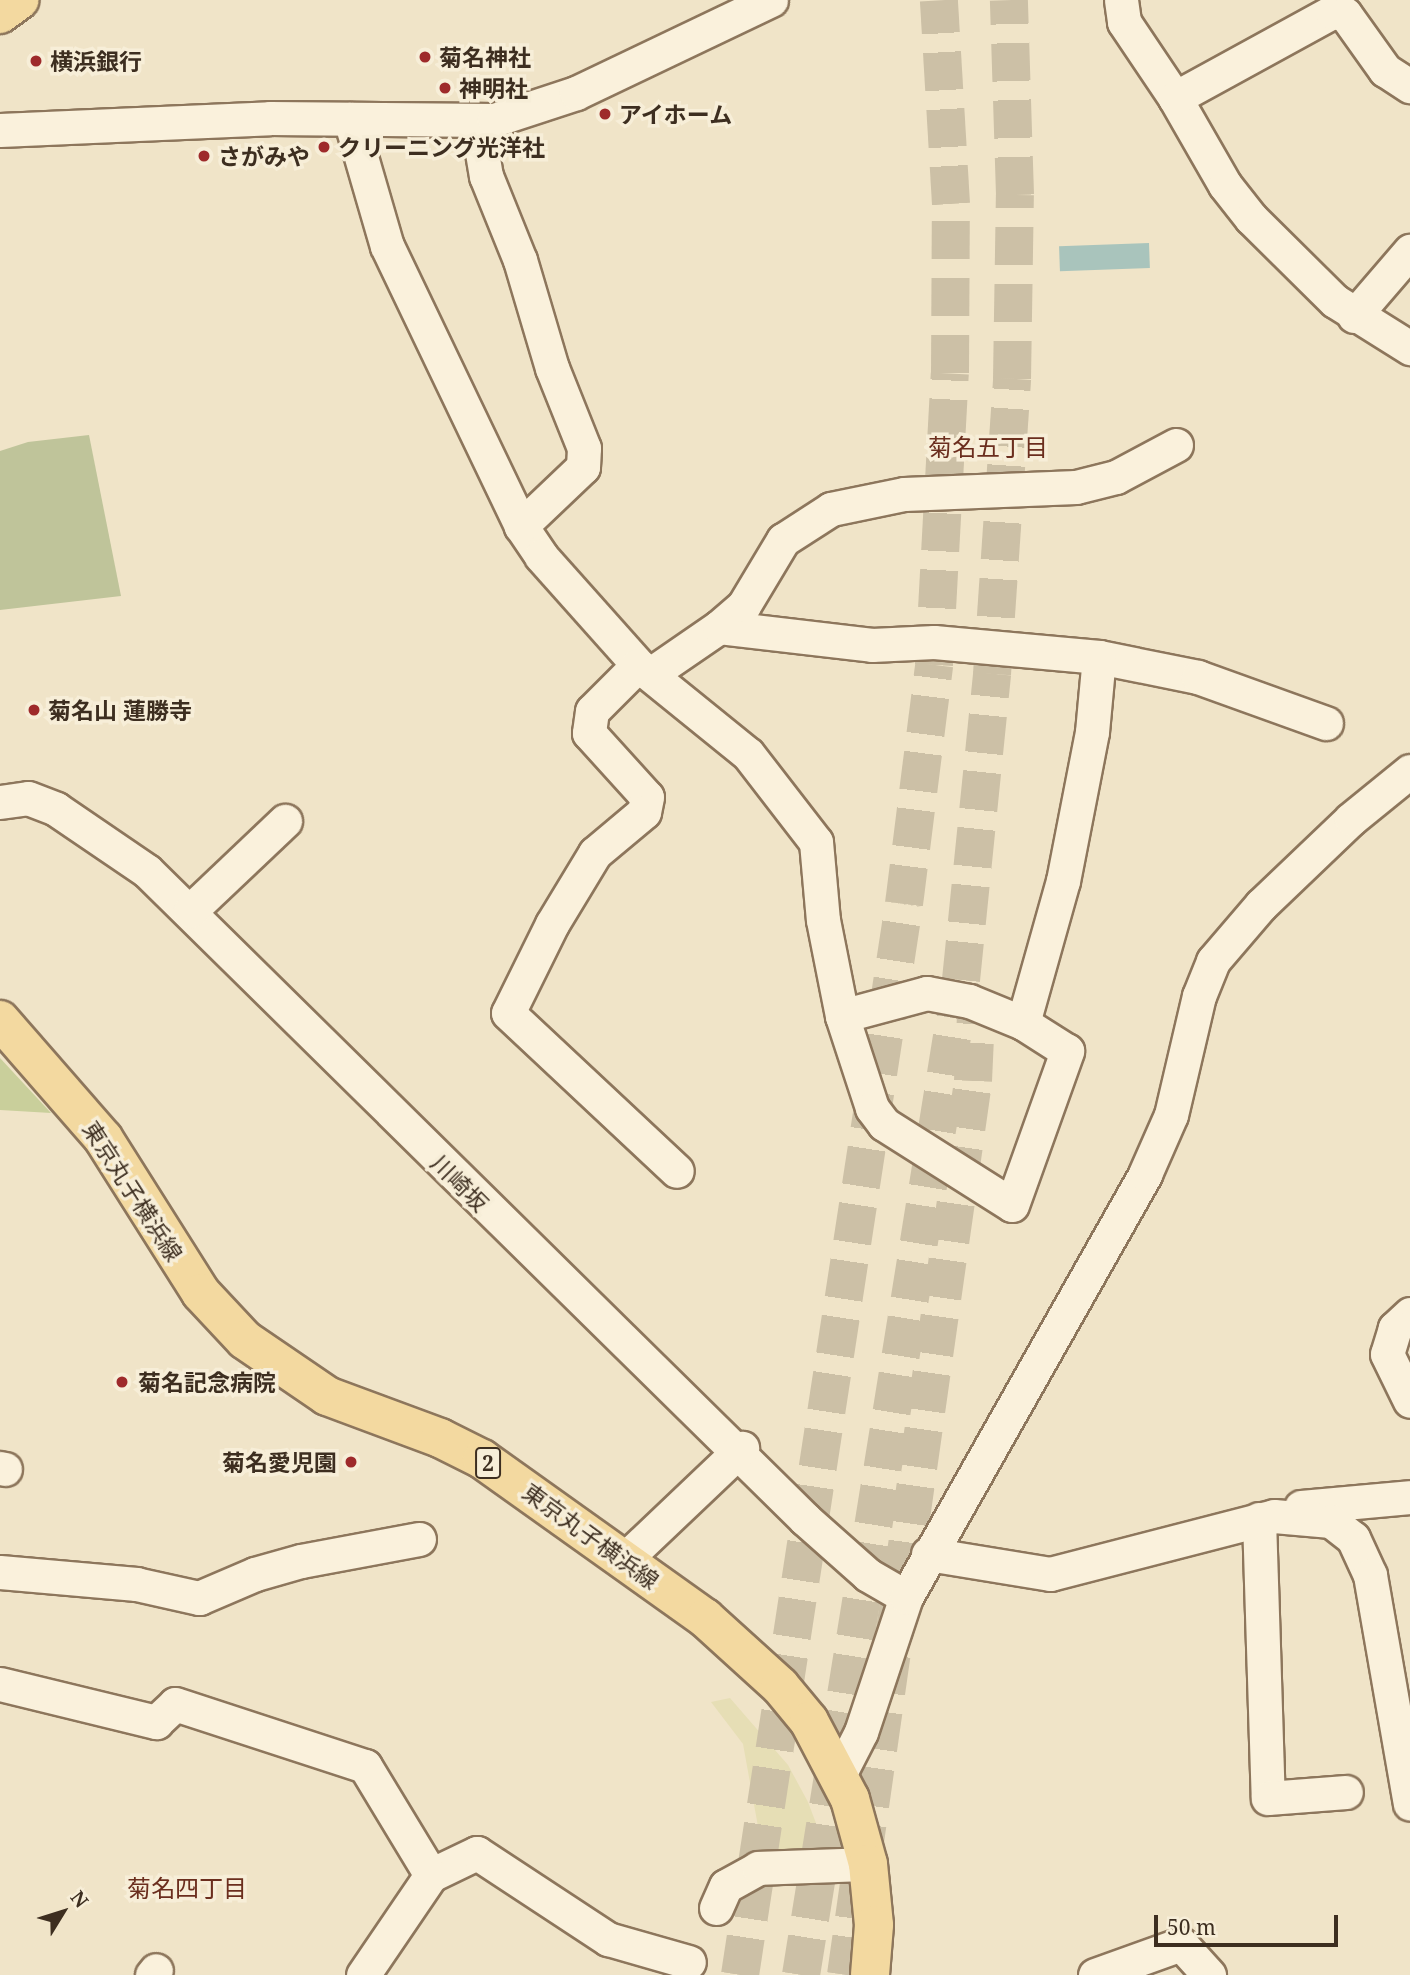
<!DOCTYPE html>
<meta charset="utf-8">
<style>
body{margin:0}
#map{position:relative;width:1410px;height:1975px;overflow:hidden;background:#f0e4c8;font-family:"Noto Serif","Noto Sans JP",serif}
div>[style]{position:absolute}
.farmland>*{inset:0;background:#e6deb5}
.green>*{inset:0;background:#c9cf9b}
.cemetery>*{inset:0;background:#bfc49a}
.water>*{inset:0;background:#a9c4bc;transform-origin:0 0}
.highway-tunnel>*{height:38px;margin-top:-19px;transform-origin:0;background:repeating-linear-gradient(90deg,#ccc0a6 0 38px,transparent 0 57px)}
.roads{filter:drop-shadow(2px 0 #8d765c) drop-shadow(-2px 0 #8d765c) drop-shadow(0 2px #8d765c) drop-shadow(0 -2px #8d765c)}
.minor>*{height:33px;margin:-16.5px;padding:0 16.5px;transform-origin:16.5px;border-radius:16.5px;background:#faf1dc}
.major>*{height:38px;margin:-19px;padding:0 19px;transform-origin:19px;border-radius:19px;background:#f3d9a0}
.dots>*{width:19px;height:19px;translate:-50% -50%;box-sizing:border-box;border:4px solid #f7eed8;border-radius:50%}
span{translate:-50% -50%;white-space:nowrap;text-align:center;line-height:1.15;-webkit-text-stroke:7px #f7eed8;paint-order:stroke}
.shield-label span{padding:2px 5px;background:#f7eed8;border:2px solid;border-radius:5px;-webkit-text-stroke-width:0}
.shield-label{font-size:21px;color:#3d2e20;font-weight:700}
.poi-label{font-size:23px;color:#3d2e20;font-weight:700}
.left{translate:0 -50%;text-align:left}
.right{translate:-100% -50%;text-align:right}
.street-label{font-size:23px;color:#3d2e20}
.neighbourhood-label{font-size:24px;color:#6b2e1e}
.north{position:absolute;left:28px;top:1877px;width:70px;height:70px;-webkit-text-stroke:5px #f7eed8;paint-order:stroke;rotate:52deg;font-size:19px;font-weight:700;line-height:28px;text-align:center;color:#3d2e20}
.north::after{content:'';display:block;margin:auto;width:24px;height:32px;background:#3d2e20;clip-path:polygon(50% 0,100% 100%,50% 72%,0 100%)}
.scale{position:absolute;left:1154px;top:1915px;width:184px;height:32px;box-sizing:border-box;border:4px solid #3d2e20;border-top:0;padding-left:9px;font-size:21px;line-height:24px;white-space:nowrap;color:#3d2e20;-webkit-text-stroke:5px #f7eed8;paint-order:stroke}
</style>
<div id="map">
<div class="farmland">
<div style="clip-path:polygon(730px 1698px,788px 1765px,808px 1802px,825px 1847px,763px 1854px,743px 1744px,711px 1702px)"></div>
</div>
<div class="green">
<div style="clip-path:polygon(0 1058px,51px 1113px,0 1110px)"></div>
</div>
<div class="cemetery">
<div style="clip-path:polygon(89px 435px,121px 596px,0 610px,0 451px,28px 442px)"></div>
</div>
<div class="water">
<div style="left:1149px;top:243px;width:25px;height:90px;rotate:88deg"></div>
</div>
<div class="highway-tunnel">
<div style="left:740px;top:1975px;width:1083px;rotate:-81.29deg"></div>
<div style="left:904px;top:904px;width:241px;rotate:-82.8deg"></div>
<div style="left:934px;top:665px;width:292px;rotate:-86.9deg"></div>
<div style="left:950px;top:373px;width:169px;rotate:-89.7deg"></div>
<div style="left:951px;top:204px;width:204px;rotate:-93.4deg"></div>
<div style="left:801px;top:1975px;width:1008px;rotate:-80.86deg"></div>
<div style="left:961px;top:980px;width:308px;rotate:-84.2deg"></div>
<div style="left:992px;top:674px;width:296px;rotate:-86.1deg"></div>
<div style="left:1012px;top:379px;width:184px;rotate:-89.1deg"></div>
<div style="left:1015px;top:195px;width:195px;rotate:-91.8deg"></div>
<div style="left:846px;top:1975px;width:903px;rotate:-81.91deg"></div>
<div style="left:973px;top:1081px;width:66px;rotate:-87.4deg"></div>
</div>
<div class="roads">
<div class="minor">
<div style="left:1121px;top:0;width:22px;rotate:82deg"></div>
<div style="left:1124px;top:22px;width:92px;rotate:56.1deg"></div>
<div style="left:1175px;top:98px;width:100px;rotate:60.1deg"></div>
<div style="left:1225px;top:185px;width:42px;rotate:51.8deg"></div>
<div style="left:1251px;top:218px;width:118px;rotate:44.7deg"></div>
<div style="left:1335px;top:301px;width:89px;rotate:32.1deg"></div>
<div style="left:1175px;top:98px;width:179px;rotate:-28.7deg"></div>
<div style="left:1332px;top:12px;width:13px;rotate:9deg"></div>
<div style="left:1345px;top:14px;width:69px;rotate:54.5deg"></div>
<div style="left:1385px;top:70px;width:30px;rotate:33deg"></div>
<div style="left:350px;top:119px;width:132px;rotate:73.8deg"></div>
<div style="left:387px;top:246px;width:310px;rotate:64.4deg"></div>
<div style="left:521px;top:526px;width:36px;rotate:56deg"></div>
<div style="left:541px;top:556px;width:146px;rotate:48.3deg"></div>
<div style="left:638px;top:665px;width:141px;rotate:39deg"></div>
<div style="left:748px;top:754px;width:111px;rotate:52.3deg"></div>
<div style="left:816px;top:842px;width:78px;rotate:84.9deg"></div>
<div style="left:823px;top:920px;width:98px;rotate:78.8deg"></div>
<div style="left:842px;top:1016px;width:97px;rotate:71.9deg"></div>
<div style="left:872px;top:1108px;width:20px;rotate:53deg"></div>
<div style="left:884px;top:1124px;width:151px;rotate:32.3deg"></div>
<div style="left:1012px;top:1205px;width:164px;rotate:-70.3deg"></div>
<div style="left:1067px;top:1051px;width:52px;rotate:-147.5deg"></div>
<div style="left:1023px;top:1023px;width:58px;rotate:-157.8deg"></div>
<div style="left:969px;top:1001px;width:43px;rotate:-169.2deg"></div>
<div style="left:927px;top:993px;width:88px;rotate:164.9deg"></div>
<div style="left:477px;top:123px;width:54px;rotate:80.4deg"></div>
<div style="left:486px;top:176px;width:91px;rotate:68deg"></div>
<div style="left:520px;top:260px;width:113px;rotate:73.5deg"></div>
<div style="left:552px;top:368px;width:86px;rotate:68.2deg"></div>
<div style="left:584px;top:448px;width:19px;rotate:93deg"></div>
<div style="left:583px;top:467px;width:86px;rotate:136.4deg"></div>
<div style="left:0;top:130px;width:270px;rotate:-2.5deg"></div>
<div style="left:270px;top:118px;width:224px;rotate:0.5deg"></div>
<div style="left:494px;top:120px;width:86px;rotate:-18.2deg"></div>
<div style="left:576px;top:93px;width:216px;rotate:-25.5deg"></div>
<div style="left:1354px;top:316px;width:86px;rotate:-49.3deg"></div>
<div style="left:719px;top:627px;width:154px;rotate:6.7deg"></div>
<div style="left:872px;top:645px;width:62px;rotate:-2.8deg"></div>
<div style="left:934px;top:642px;width:166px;rotate:5.2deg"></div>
<div style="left:1099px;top:657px;width:101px;rotate:11.4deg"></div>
<div style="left:1198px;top:677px;width:136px;rotate:19.8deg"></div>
<div style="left:638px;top:665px;width:65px;rotate:135deg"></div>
<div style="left:592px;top:711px;width:22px;rotate:98deg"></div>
<div style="left:589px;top:733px;width:86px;rotate:47.8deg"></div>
<div style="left:647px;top:797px;width:15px;rotate:101deg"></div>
<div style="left:644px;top:812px;width:64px;rotate:140.1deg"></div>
<div style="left:595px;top:853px;width:83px;rotate:121.2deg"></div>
<div style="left:552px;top:924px;width:99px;rotate:116.3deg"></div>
<div style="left:508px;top:1013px;width:231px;rotate:43.1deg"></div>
<div style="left:652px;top:673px;width:81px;rotate:-34.5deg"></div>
<div style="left:719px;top:627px;width:33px;rotate:-41deg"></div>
<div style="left:744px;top:605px;width:76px;rotate:-59deg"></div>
<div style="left:783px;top:540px;width:57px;rotate:-32.9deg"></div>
<div style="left:831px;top:509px;width:75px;rotate:-11.6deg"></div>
<div style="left:904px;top:494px;width:172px;rotate:-2.3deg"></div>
<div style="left:1076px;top:487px;width:41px;rotate:-14deg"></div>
<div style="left:1116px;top:477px;width:68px;rotate:-28.1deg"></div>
<div style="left:0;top:802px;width:28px;rotate:-8deg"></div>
<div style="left:28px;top:798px;width:30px;rotate:21deg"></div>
<div style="left:56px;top:809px;width:110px;rotate:34.3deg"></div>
<div style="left:147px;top:871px;width:924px;rotate:44.56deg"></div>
<div style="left:805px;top:1519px;width:84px;rotate:41.6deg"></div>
<div style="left:868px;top:1575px;width:44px;rotate:30.1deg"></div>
<div style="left:190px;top:911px;width:131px;rotate:-43.5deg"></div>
<div style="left:1023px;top:1023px;width:148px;rotate:-74.3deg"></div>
<div style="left:1063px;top:881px;width:152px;rotate:-79deg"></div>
<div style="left:1092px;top:732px;width:75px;rotate:-84.7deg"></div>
<div style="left:1410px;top:1314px;width:21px;rotate:137deg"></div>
<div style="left:1395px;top:1328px;width:27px;rotate:107deg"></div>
<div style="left:1387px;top:1354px;width:52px;rotate:63.9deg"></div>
<div style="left:0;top:1468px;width:5px;rotate:11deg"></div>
<div style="left:1301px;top:1507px;width:109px;rotate:-5.2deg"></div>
<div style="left:1259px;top:1519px;width:279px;rotate:88.2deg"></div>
<div style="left:1268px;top:1798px;width:78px;rotate:-4.4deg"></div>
<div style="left:928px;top:1554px;width:124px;rotate:9.3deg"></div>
<div style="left:1050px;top:1574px;width:231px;rotate:-14.5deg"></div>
<div style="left:1274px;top:1516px;width:57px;rotate:5deg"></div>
<div style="left:1331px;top:1521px;width:28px;rotate:38deg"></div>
<div style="left:1353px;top:1538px;width:41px;rotate:65.3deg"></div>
<div style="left:1370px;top:1575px;width:232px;rotate:80.1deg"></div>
<div style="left:624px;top:1560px;width:163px;rotate:-43.5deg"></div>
<div style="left:0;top:1572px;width:137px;rotate:5deg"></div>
<div style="left:136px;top:1584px;width:65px;rotate:12.5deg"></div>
<div style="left:199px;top:1598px;width:61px;rotate:-23.2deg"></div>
<div style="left:255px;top:1574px;width:48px;rotate:-15.8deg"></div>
<div style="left:301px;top:1561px;width:120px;rotate:-10.6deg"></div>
<div style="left:0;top:1684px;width:161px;rotate:13.7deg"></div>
<div style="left:156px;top:1722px;width:26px;rotate:-43deg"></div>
<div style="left:175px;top:1704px;width:200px;rotate:18.1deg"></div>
<div style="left:365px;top:1766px;width:127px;rotate:58.8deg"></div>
<div style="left:431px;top:1875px;width:51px;rotate:-25.6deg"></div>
<div style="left:477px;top:1853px;width:157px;rotate:33.3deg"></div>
<div style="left:608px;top:1939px;width:84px;rotate:15.9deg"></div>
<div style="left:839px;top:1775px;width:48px;rotate:-62.9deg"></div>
<div style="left:861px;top:1732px;width:142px;rotate:-71.6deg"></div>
<div style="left:906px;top:1597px;width:486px;rotate:-60.5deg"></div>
<div style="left:1145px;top:1174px;width:64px;rotate:-66.2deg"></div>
<div style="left:1171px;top:1115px;width:122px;rotate:-76.8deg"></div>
<div style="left:1199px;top:996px;width:38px;rotate:-68deg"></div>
<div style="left:1213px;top:961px;width:74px;rotate:-49.4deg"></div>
<div style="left:1261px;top:905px;width:124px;rotate:-43.7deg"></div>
<div style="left:1351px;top:819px;width:76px;rotate:-39.1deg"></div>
<div style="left:716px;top:1908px;width:24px;rotate:-66deg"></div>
<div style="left:726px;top:1886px;width:37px;rotate:-29deg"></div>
<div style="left:758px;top:1868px;width:110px;rotate:-2.1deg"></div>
<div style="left:152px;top:1975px;width:6px;rotate:-51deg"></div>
<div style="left:363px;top:1975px;width:121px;rotate:-55.8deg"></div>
<div style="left:1095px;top:1975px;width:91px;rotate:-19.8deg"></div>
<div style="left:1181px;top:1944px;width:42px;rotate:47.9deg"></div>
</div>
<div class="major">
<div style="left:0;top:14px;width:24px;rotate:-36deg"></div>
<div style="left:0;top:1020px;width:157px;rotate:48.9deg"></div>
<div style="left:103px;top:1138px;width:183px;rotate:57.7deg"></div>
<div style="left:201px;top:1293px;width:64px;rotate:46.9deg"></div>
<div style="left:245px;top:1340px;width:99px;rotate:34.3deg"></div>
<div style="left:327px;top:1396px;width:121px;rotate:20.4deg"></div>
<div style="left:440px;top:1438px;width:47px;rotate:26.6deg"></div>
<div style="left:482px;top:1459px;width:274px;rotate:35.5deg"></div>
<div style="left:705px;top:1618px;width:101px;rotate:42.2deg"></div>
<div style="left:780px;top:1686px;width:45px;rotate:50.4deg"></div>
<div style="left:809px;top:1721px;width:88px;rotate:62.3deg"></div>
<div style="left:850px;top:1799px;width:67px;rotate:74.5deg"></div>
<div style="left:868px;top:1864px;width:61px;rotate:84.4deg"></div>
<div style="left:874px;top:1925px;width:50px;rotate:94.6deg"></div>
</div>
</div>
<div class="dots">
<div style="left:425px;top:57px;background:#9e2a2b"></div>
<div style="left:36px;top:61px;background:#9e2a2b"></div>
<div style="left:445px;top:88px;background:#9e2a2b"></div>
<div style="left:605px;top:114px;background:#9e2a2b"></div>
<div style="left:324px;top:147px;background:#9e2a2b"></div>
<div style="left:204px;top:156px;background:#9e2a2b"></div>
<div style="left:34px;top:710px;background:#9e2a2b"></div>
<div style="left:122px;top:1382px;background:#9e2a2b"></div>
<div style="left:351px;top:1462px;background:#9e2a2b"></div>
</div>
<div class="shield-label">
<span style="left:488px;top:1463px">2</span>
</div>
<div class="poi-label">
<span class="left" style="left:439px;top:57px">菊名神社</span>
<span class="left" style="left:50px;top:61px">横浜銀行</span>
<span class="left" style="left:459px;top:88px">神明社</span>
<span class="left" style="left:619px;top:114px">アイホーム</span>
<span class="left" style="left:338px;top:147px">クリーニング光洋社</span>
<span class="left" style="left:218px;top:156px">さがみや</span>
<span class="left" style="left:48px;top:710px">菊名山 蓮勝寺</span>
<span class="left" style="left:138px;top:1382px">菊名記念病院</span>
<span class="right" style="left:337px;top:1462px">菊名愛児園</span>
</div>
<div class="street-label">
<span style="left:460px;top:1183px;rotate:45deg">川崎坂</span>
<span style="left:133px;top:1191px;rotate:57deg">東京丸子横浜線</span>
<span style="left:591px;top:1536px;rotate:36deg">東京丸子横浜線</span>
</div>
<div class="neighbourhood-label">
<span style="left:988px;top:447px">菊名五丁目</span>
<span style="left:187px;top:1888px">菊名四丁目</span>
</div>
<div class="north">N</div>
<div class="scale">50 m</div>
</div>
